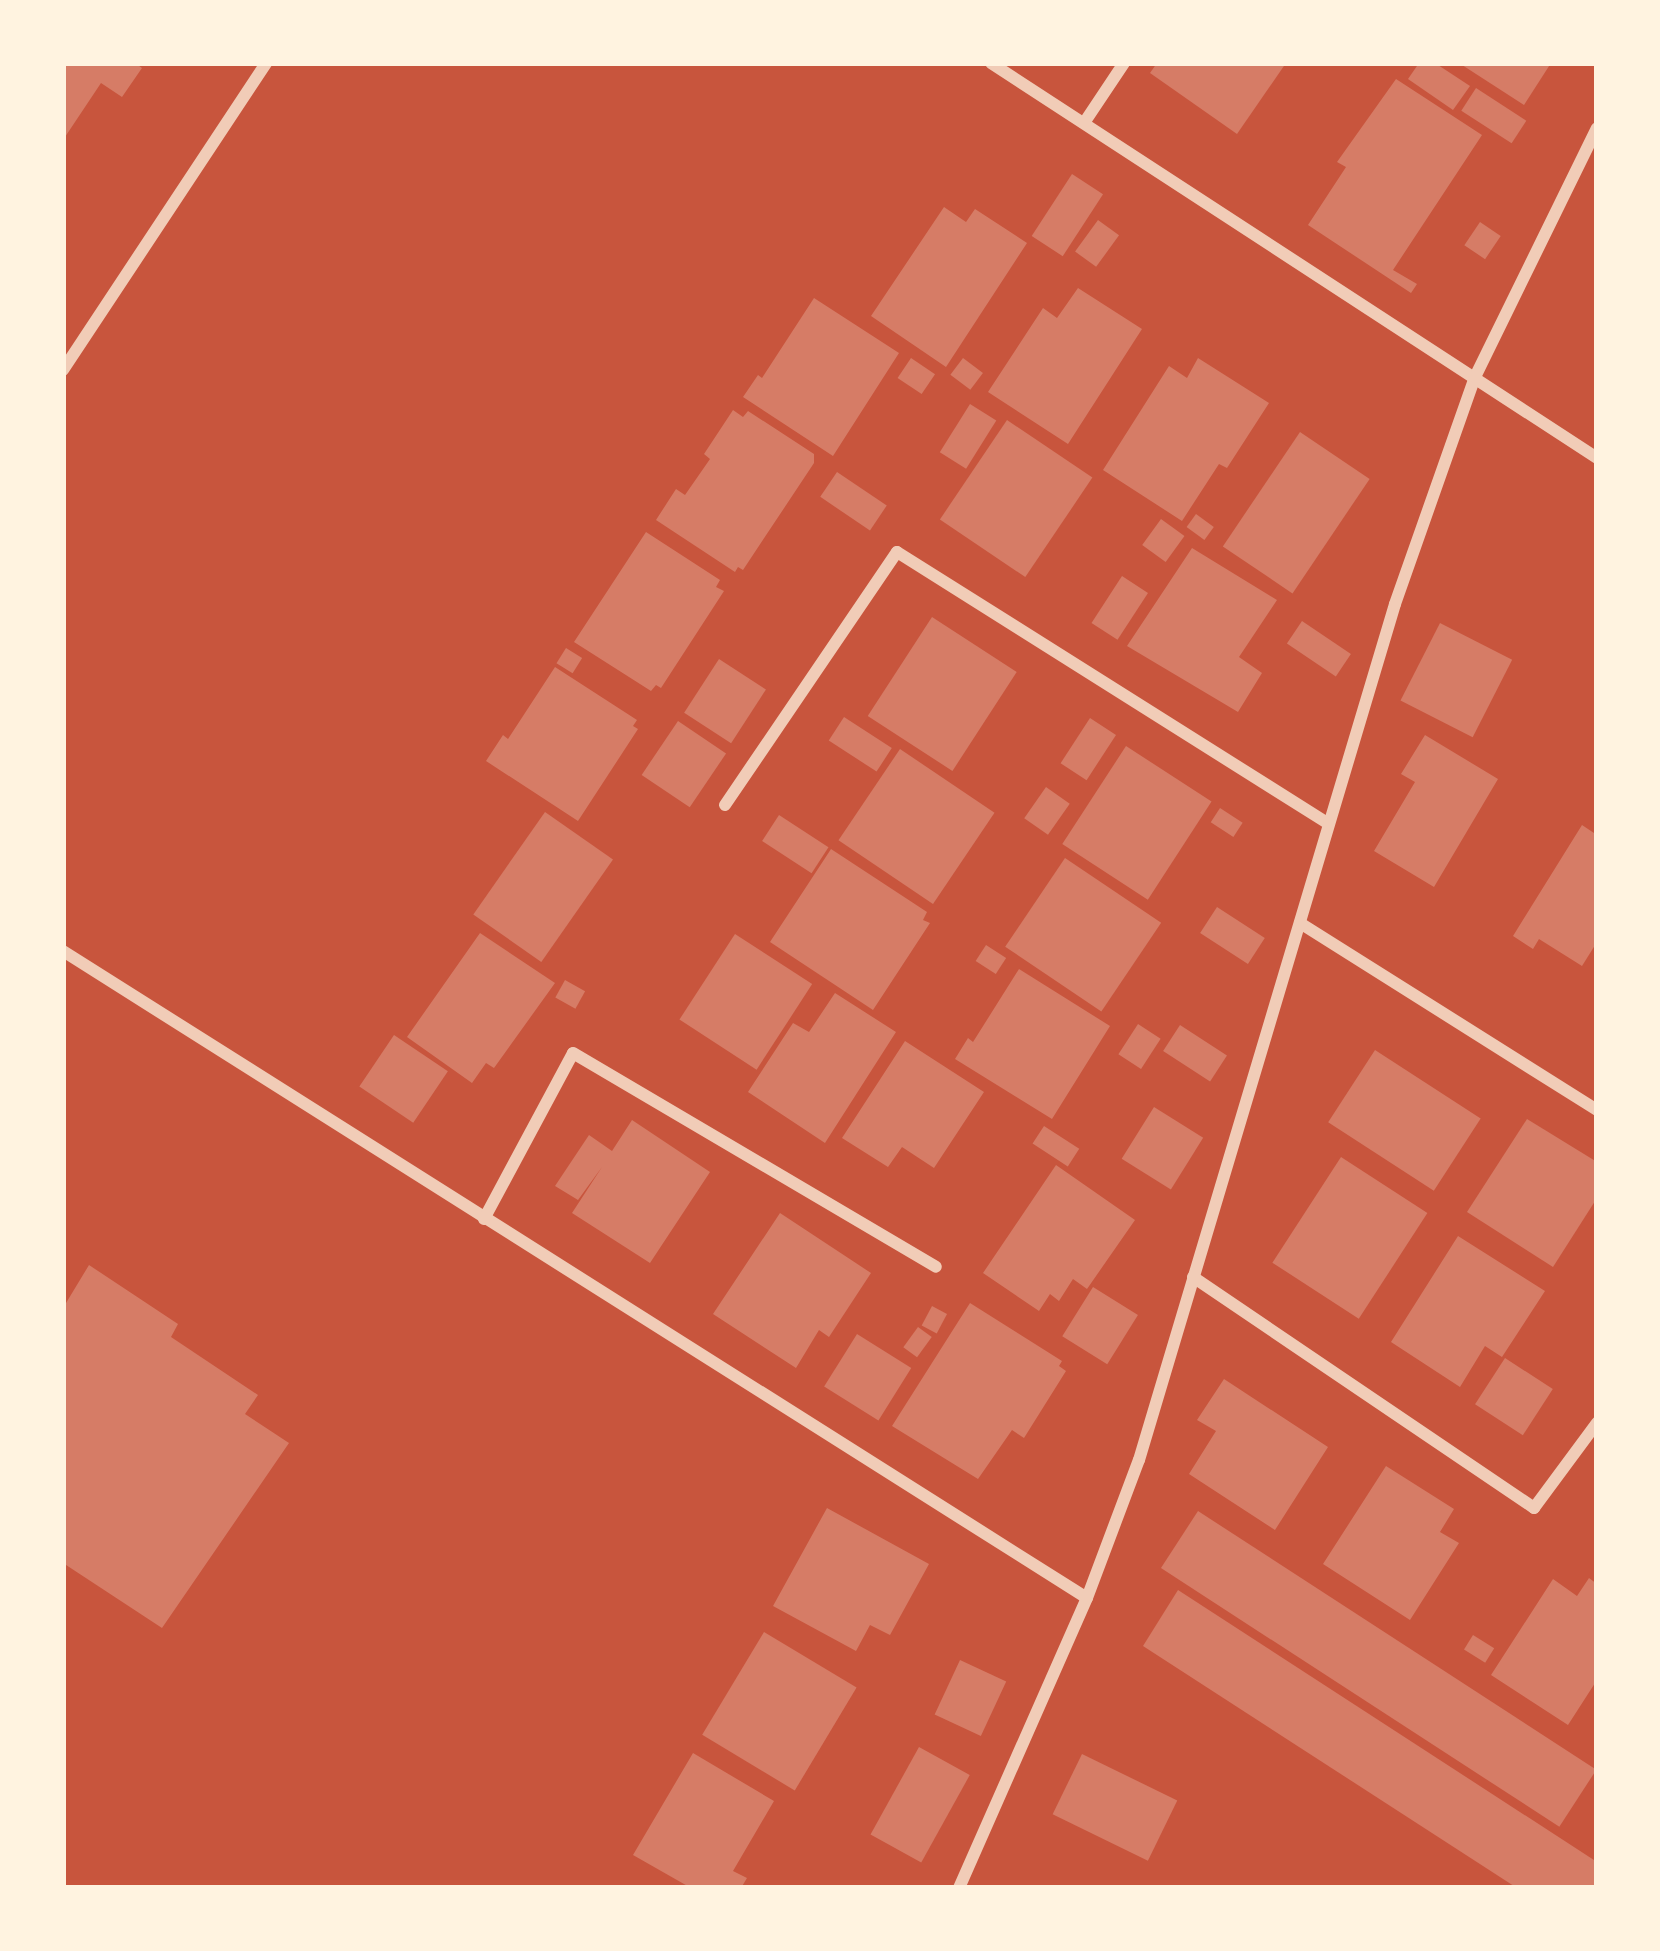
<!DOCTYPE html>
<style>
body{margin:0}
#map{position:relative;width:1660px;height:1951px;overflow:hidden;background:#c8553d;font-family:Ubuntu,sans-serif}
div>[style]{position:absolute}
.building>*{inset:0;background:#d67c66;transform-origin:0 0}
.minor>*{height:12px;margin:-6px;padding:0 6px;transform-origin:6px;border-radius:6px;background:#f1ccb7}
span{translate:-50% -50%;white-space:nowrap;text-align:center;line-height:1.15;-webkit-text-stroke:12px #fff3e0;paint-order:stroke}
.frame{position:absolute;inset:0;border:66px solid #fff3e0;pointer-events:none}
</style>
<div id="map">
<div class="building">
<div style="clip-path:polygon(63px 63px,135px 63px,142px 68px,122px 97px,101px 83px,63px 140px)"></div>
<div style="clip-path:polygon(1157px 63px,1286px 63px,1237px 134px,1150px 73px)"></div>
<div style="clip-path:polygon(1419px 63px,1435px 63px,1470px 86px,1453px 110px,1408px 79px)"></div>
<div style="clip-path:polygon(1459px 63px,1551px 63px,1524px 105px)"></div>
<div style="clip-path:polygon(1396px 79px,1482px 135px,1393px 270px,1417px 284px,1411px 293px,1308px 225px,1346px 167px,1337px 162px)"></div>
<div style="left:1476px;top:88px;width:60px;height:27px;rotate:33deg"></div>
<div style="left:1072px;top:174px;width:37px;height:74px;rotate:33deg"></div>
<div style="clip-path:polygon(944px 207px,966px 222px,975px 209px,1027px 243px,946px 367px,871px 316px)"></div>
<div style="left:1098px;top:220px;width:26px;height:39px;rotate:36deg"></div>
<div style="left:1480px;top:222px;width:25px;height:28px;rotate:34deg"></div>
<div style="clip-path:polygon(1078px 288px,1142px 329px,1068px 444px,988px 392px,1043px 308px,1057px 318px)"></div>
<div style="clip-path:polygon(814px 298px,899px 353px,833px 456px,743px 397px,758px 375px,762px 378px)"></div>
<div style="left:911px;top:358px;width:29px;height:24px;rotate:34deg"></div>
<div style="left:963px;top:358px;width:25px;height:21px;rotate:37deg"></div>
<div style="clip-path:polygon(1198px 358px,1269px 403px,1227px 468px,1219px 464px,1182px 521px,1103px 470px,1169px 366px,1187px 378px)"></div>
<div style="left:970px;top:404px;width:31px;height:57px;rotate:32deg"></div>
<div style="clip-path:polygon(733px 410px,743px 417px,748px 411px,814px 454px,814px 463px,743px 570px,738px 567px,735px 572px,656px 520px,676px 489px,685px 495px,710px 459px,704px 454px)"></div>
<div style="left:1007px;top:420px;width:103px;height:120px;rotate:34deg"></div>
<div style="left:1300px;top:432px;width:84px;height:138px;rotate:34deg"></div>
<div style="left:837px;top:472px;width:60px;height:30px;rotate:34deg"></div>
<div style="left:1196px;top:514px;width:22px;height:16px;rotate:36deg"></div>
<div style="left:1161px;top:519px;width:29px;height:32px;rotate:36deg"></div>
<div style="clip-path:polygon(646px 532px,720px 580px,716px 587px,724px 591px,661px 688px,656px 685px,651px 691px,574px 642px)"></div>
<div style="clip-path:polygon(1192px 548px,1277px 600px,1239px 657px,1262px 673px,1238px 712px,1127px 646px)"></div>
<div style="left:1122px;top:576px;width:31px;height:56px;rotate:33deg"></div>
<div style="left:932px;top:617px;width:101px;height:118px;rotate:33deg"></div>
<div style="left:1302px;top:621px;width:59px;height:27px;rotate:34deg"></div>
<div style="left:1440px;top:623px;width:81px;height:87px;rotate:27deg"></div>
<div style="left:566px;top:648px;width:19px;height:18px;rotate:32deg"></div>
<div style="left:719px;top:659px;width:56px;height:64px;rotate:33deg"></div>
<div style="clip-path:polygon(555px 667px,637px 720px,633px 726px,638px 729px,578px 821px,486px 761px,503px 735px,508px 739px)"></div>
<div style="left:844px;top:717px;width:57px;height:28px;rotate:33deg"></div>
<div style="left:1090px;top:718px;width:31px;height:54px;rotate:33deg"></div>
<div style="left:678px;top:721px;width:58px;height:65px;rotate:34deg"></div>
<div style="clip-path:polygon(1425px 735px,1498px 779px,1434px 887px,1374px 851px,1415px 782px,1401px 774px)"></div>
<div style="left:1126px;top:746px;width:102px;height:117px;rotate:33deg"></div>
<div style="left:900px;top:749px;width:114px;height:110px;rotate:34deg"></div>
<div style="left:1046px;top:787px;width:29px;height:38px;rotate:35deg"></div>
<div style="left:1220px;top:808px;width:27px;height:17px;rotate:33deg"></div>
<div style="left:545px;top:812px;width:83px;height:125px;rotate:35deg"></div>
<div style="left:779px;top:815px;width:59px;height:31px;rotate:33deg"></div>
<div style="clip-path:polygon(1582px 825px,1597px 835px,1597px 942px,1582px 966px,1539px 939px,1533px 949px,1513px 936px)"></div>
<div style="clip-path:polygon(831px 849px,927px 912px,923px 920px,930px 923px,873px 1010px,770px 942px)"></div>
<div style="left:1065px;top:858px;width:116px;height:107px;rotate:34deg"></div>
<div style="left:1217px;top:907px;width:57px;height:31px;rotate:33deg"></div>
<div style="clip-path:polygon(480px 933px,555px 983px,494px 1068px,486px 1063px,472px 1083px,407px 1037px)"></div>
<div style="left:735px;top:934px;width:92px;height:102px;rotate:33deg"></div>
<div style="left:986px;top:945px;width:24px;height:19px;rotate:33deg"></div>
<div style="clip-path:polygon(1019px 969px,1110px 1026px,1052px 1119px,955px 1059px,968px 1038px,973px 1042px)"></div>
<div style="left:565px;top:980px;width:23px;height:20px;rotate:29deg"></div>
<div style="clip-path:polygon(835px 993px,896px 1032px,825px 1143px,748px 1092px,793px 1023px,809px 1032px)"></div>
<div style="left:1138px;top:1024px;width:27px;height:36px;rotate:33deg"></div>
<div style="left:1180px;top:1025px;width:56px;height:31px;rotate:33deg"></div>
<div style="left:394px;top:1035px;width:65px;height:62px;rotate:34deg"></div>
<div style="clip-path:polygon(905px 1041px,984px 1092px,934px 1168px,902px 1147px,888px 1167px,842px 1138px)"></div>
<div style="left:1375px;top:1050px;width:126px;height:86px;rotate:33deg"></div>
<div style="left:1154px;top:1107px;width:58px;height:61px;rotate:32deg"></div>
<div style="clip-path:polygon(1527px 1119px,1597px 1162px,1597px 1198px,1553px 1267px,1467px 1212px)"></div>
<div style="clip-path:polygon(632px 1120px,710px 1172px,650px 1263px,572px 1213px,602px 1167px,578px 1200px,555px 1186px,589px 1135px,612px 1151px)"></div>
<div style="left:1044px;top:1126px;width:42px;height:21px;rotate:33deg"></div>
<div style="left:1341px;top:1157px;width:103px;height:126px;rotate:33deg"></div>
<div style="clip-path:polygon(1056px 1165px,1135px 1220px,1087px 1289px,1073px 1279px,1059px 1301px,1050px 1294px,1039px 1311px,983px 1273px)"></div>
<div style="clip-path:polygon(780px 1213px,871px 1273px,829px 1337px,819px 1330px,796px 1368px,713px 1314px)"></div>
<div style="clip-path:polygon(1458px 1236px,1545px 1291px,1502px 1357px,1485px 1346px,1460px 1387px,1391px 1342px)"></div>
<div style="clip-path:polygon(89px 1265px,178px 1324px,171px 1337px,258px 1395px,245px 1414px,289px 1443px,162px 1628px,63px 1563px,63px 1308px)"></div>
<div style="left:1093px;top:1287px;width:53px;height:58px;rotate:32deg"></div>
<div style="clip-path:polygon(970px 1303px,1062px 1361px,1059px 1366px,1066px 1371px,1024px 1438px,1012px 1430px,978px 1479px,892px 1426px)"></div>
<div style="left:932px;top:1306px;width:17px;height:22px;rotate:28deg"></div>
<div style="left:918px;top:1327px;width:17px;height:25px;rotate:36deg"></div>
<div style="left:857px;top:1334px;width:64px;height:62px;rotate:32deg"></div>
<div style="left:1505px;top:1358px;width:57px;height:55px;rotate:33deg"></div>
<div style="clip-path:polygon(1224px 1379px,1328px 1447px,1275px 1530px,1189px 1474px,1216px 1431px,1197px 1420px)"></div>
<div style="clip-path:polygon(1386px 1466px,1454px 1509px,1440px 1532px,1459px 1543px,1410px 1620px,1323px 1564px)"></div>
<div style="clip-path:polygon(827px 1508px,929px 1564px,890px 1635px,870px 1625px,856px 1651px,773px 1606px)"></div>
<div style="left:1198px;top:1511px;width:475px;height:68px;rotate:33deg"></div>
<div style="clip-path:polygon(1589px 1578px,1597px 1584px,1597px 1680px,1568px 1725px,1491px 1675px,1553px 1579px,1577px 1596px)"></div>
<div style="clip-path:polygon(1178px 1590px,1597px 1862px,1597px 1888px,1517px 1888px,1143px 1646px)"></div>
<div style="left:764px;top:1632px;width:108px;height:120px;rotate:31deg"></div>
<div style="left:1473px;top:1635px;width:25px;height:17px;rotate:32deg"></div>
<div style="left:960px;top:1660px;width:51px;height:60px;rotate:25deg"></div>
<div style="left:919px;top:1747px;width:58px;height:100px;rotate:29deg"></div>
<div style="clip-path:polygon(693px 1753px,774px 1801px,733px 1871px,747px 1878px,741px 1888px,691px 1888px,633px 1855px)"></div>
<div style="left:1082px;top:1754px;width:106px;height:67px;rotate:26deg"></div>
</div>
<div class="minor">
<div style="left:991px;top:63px;width:723px;rotate:33.1deg"></div>
<div style="left:1084px;top:123px;width:72px;rotate:-56.3deg"></div>
<div style="left:63px;top:370px;width:368px;rotate:-56.5deg"></div>
<div style="left:725px;top:805px;width:306px;rotate:-55.8deg"></div>
<div style="left:897px;top:552px;width:510px;rotate:32.2deg"></div>
<div style="left:1300px;top:923px;width:351px;rotate:32.2deg"></div>
<div style="left:63px;top:951px;width:1211px;rotate:32.29deg"></div>
<div style="left:484px;top:1219px;width:188px;rotate:-61.8deg"></div>
<div style="left:573px;top:1053px;width:421px;rotate:30.5deg"></div>
<div style="left:1193px;top:1277px;width:412px;rotate:34.1deg"></div>
<div style="left:1534px;top:1508px;width:106px;rotate:-53.5deg"></div>
<div style="left:959px;top:1888px;width:317px;rotate:-66.2deg"></div>
<div style="left:1087px;top:1598px;width:147px;rotate:-69.4deg"></div>
<div style="left:1139px;top:1460px;width:893px;rotate:-73.35deg"></div>
<div style="left:1395px;top:604px;width:241px;rotate:-70.6deg"></div>
<div style="left:1475px;top:377px;width:277px;rotate:-63.9deg"></div>
</div>
<div class="frame"></div>
</div>
